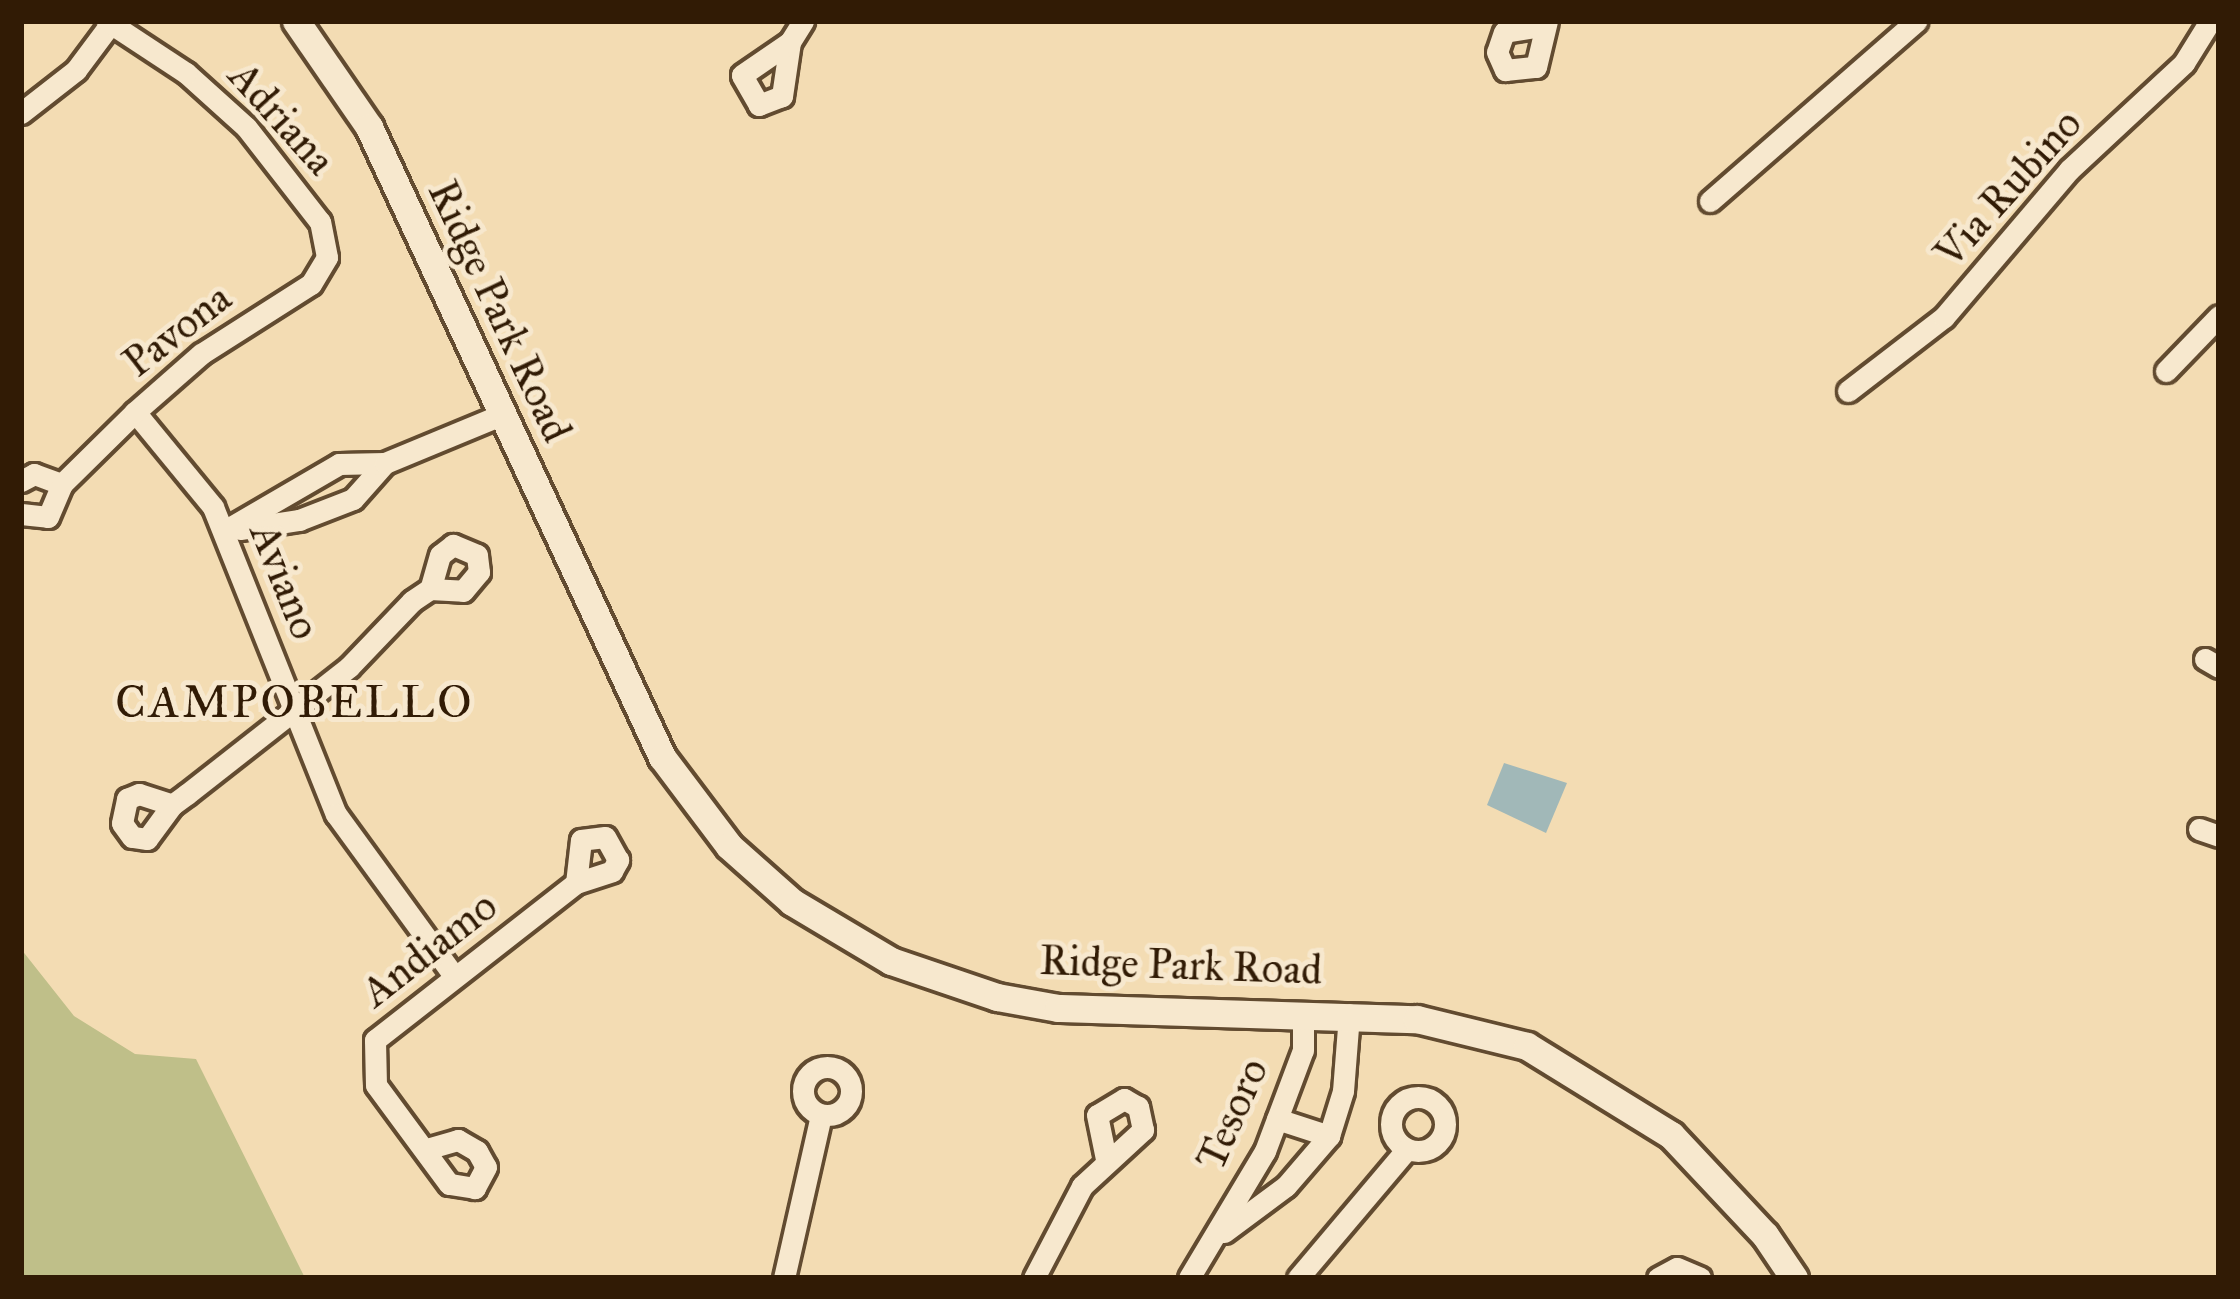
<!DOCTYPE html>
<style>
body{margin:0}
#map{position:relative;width:2240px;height:1299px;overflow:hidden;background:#f3dcb3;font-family:"IM FELL Great Primer",serif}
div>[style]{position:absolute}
.green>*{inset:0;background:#bfbf89}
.water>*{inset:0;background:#a1b8b8}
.roads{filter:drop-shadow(3px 0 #624b30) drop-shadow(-3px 0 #624b30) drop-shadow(0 3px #624b30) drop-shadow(0 -3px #624b30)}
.minor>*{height:21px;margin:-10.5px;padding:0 10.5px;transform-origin:10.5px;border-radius:10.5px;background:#f7e8ce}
.minor>.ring{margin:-10.5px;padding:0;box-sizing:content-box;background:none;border:21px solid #f7e8ce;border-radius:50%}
.tertiary>*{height:27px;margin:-13.5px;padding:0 13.5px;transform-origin:13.5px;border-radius:13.5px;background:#f7e8ce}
span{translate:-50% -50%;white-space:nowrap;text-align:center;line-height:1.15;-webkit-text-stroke:10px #f7e8ce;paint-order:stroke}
.street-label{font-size:42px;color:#311b05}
.neighbourhood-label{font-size:45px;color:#311b05;letter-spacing:3px}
.frame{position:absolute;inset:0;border:24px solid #311b05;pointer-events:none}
</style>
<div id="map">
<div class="green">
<div style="clip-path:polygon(21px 949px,74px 1016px,135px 1054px,196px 1059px,305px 1278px,21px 1278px)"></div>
</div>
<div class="water">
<div style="clip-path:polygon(1504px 763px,1567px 783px,1546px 833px,1487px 805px)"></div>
</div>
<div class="roads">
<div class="minor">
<div style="left:1542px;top:26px;width:38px;rotate:171deg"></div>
<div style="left:1504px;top:32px;width:21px;rotate:109deg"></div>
<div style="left:1497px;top:52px;width:20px;rotate:66deg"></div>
<div style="left:1505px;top:70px;width:31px;rotate:-6deg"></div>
<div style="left:1536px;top:67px;width:47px;rotate:-76.6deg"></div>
<div style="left:790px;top:42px;width:55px;rotate:98.4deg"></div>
<div style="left:782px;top:96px;width:25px;rotate:159deg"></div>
<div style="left:759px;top:105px;width:34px;rotate:-120deg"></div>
<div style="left:742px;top:75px;width:58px;rotate:-34.5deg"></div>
<div style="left:790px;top:42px;width:25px;rotate:-58deg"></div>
<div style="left:21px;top:113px;width:70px;rotate:-38deg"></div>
<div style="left:76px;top:70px;width:59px;rotate:-53.3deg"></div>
<div style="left:1710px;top:201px;width:274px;rotate:-41.1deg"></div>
<div style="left:2166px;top:371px;width:76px;rotate:-46.1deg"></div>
<div style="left:1848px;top:391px;width:121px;rotate:-37.6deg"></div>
<div style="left:1944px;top:317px;width:193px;rotate:-49.6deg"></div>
<div style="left:2069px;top:170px;width:157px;rotate:-42.9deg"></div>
<div style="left:2184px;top:63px;width:49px;rotate:-58.2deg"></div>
<div style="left:135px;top:412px;width:123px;rotate:50.6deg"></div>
<div style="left:213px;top:507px;width:331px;rotate:68.2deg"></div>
<div style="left:336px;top:814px;width:200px;rotate:53.9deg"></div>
<div style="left:21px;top:481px;width:15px;rotate:-28deg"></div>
<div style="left:34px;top:474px;width:30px;rotate:20deg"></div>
<div style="left:21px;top:514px;width:27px;rotate:6deg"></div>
<div style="left:48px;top:517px;width:36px;rotate:-67deg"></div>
<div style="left:62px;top:484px;width:103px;rotate:-44.6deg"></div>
<div style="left:135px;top:412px;width:88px;rotate:-41.3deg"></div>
<div style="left:201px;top:354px;width:130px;rotate:-32.5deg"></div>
<div style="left:311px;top:284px;width:31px;rotate:-59deg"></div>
<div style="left:327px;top:257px;width:36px;rotate:-101deg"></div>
<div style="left:320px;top:222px;width:120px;rotate:-127.9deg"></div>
<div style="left:246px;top:127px;width:81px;rotate:-138deg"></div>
<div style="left:186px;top:73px;width:95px;rotate:-146.6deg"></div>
<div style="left:240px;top:529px;width:60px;rotate:-8.7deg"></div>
<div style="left:299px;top:520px;width:58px;rotate:-21.3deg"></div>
<div style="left:353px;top:499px;width:48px;rotate:-48.4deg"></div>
<div style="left:224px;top:531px;width:133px;rotate:-30.2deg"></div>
<div style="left:339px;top:464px;width:46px;rotate:-1.2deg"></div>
<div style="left:385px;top:463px;width:126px;rotate:-22.5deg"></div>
<div style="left:2205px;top:659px;width:16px;rotate:30deg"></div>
<div style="left:172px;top:805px;width:42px;rotate:126.3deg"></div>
<div style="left:147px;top:839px;width:15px;rotate:-172deg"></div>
<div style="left:132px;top:837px;width:17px;rotate:-126deg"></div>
<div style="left:122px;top:823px;width:25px;rotate:-78deg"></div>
<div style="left:127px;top:799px;width:13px;rotate:-23deg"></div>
<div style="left:139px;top:794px;width:35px;rotate:18deg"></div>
<div style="left:172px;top:805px;width:19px;rotate:-36deg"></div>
<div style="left:187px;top:794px;width:206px;rotate:-38.1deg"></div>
<div style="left:349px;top:667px;width:91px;rotate:-46.3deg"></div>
<div style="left:412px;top:601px;width:22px;rotate:-34deg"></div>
<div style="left:430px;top:589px;width:33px;rotate:3deg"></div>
<div style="left:463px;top:591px;width:25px;rotate:-50deg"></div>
<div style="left:479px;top:572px;width:17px;rotate:-97deg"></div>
<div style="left:477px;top:555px;width:26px;rotate:-157deg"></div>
<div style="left:453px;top:545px;width:16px;rotate:142deg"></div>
<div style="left:440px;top:555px;width:35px;rotate:106deg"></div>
<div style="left:2199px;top:829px;width:21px;rotate:19deg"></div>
<div class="ring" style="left:803px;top:1067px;width:27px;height:27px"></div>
<div class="ring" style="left:1391px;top:1097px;width:33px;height:33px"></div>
<div style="left:1277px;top:1119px;width:55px;rotate:18.1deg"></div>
<div style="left:430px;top:1148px;width:29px;rotate:-16deg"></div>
<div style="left:458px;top:1140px;width:22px;rotate:30deg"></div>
<div style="left:477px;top:1151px;width:18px;rotate:61deg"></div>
<div style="left:486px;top:1167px;width:24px;rotate:118deg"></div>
<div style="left:475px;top:1188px;width:26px;rotate:-171deg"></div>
<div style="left:449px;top:1184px;width:123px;rotate:-126.4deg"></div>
<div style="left:376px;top:1085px;width:45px;rotate:-91.3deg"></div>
<div style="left:375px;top:1040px;width:255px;rotate:-38deg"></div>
<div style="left:576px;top:883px;width:38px;rotate:-18deg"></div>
<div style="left:612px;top:871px;width:13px;rotate:-61deg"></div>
<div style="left:618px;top:860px;width:26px;rotate:-119deg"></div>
<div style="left:605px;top:837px;width:24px;rotate:173deg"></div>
<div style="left:581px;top:840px;width:43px;rotate:96.6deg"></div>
<div style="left:1224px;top:1232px;width:77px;rotate:-36.6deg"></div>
<div style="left:1286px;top:1186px;width:66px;rotate:-49.3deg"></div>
<div style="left:1329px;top:1136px;width:47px;rotate:-72.7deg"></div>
<div style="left:1343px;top:1091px;width:77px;rotate:-85.5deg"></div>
<div style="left:784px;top:1278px;width:163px;rotate:-77.2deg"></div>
<div style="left:1034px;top:1278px;width:104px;rotate:-62.4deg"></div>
<div style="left:1082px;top:1186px;width:83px;rotate:-42.6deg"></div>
<div style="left:1143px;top:1130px;width:24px;rotate:-102deg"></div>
<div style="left:1138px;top:1107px;width:16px;rotate:-150deg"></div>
<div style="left:1124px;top:1099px;width:31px;rotate:149deg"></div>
<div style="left:1097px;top:1115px;width:45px;rotate:78.4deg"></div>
<div style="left:1189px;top:1278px;width:148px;rotate:-59.1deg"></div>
<div style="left:1265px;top:1151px;width:108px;rotate:-69.4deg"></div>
<div style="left:1303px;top:1050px;width:36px;rotate:-90deg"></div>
<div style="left:1298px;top:1278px;width:169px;rotate:-49.8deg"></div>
<div style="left:1658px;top:1278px;width:21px;rotate:-28deg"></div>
<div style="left:1677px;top:1268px;width:25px;rotate:23deg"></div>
</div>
<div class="tertiary">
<div style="left:296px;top:21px;width:129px;rotate:55.4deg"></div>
<div style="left:369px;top:127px;width:695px;rotate:65.06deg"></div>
<div style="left:662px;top:757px;width:111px;rotate:53deg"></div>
<div style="left:729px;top:846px;width:84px;rotate:41.6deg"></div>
<div style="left:792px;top:902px;width:115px;rotate:30.8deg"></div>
<div style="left:891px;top:961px;width:112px;rotate:18.8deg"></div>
<div style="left:997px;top:997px;width:62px;rotate:10.2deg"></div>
<div style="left:1058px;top:1008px;width:359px;rotate:1.8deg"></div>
<div style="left:1417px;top:1019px;width:113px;rotate:13.8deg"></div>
<div style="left:1527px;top:1046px;width:169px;rotate:31.7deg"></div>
<div style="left:1671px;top:1135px;width:137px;rotate:46.8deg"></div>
<div style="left:1765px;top:1235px;width:52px;rotate:56deg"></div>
</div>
</div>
<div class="street-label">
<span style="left:282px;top:118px;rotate:48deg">Adriana</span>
<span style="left:2008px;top:188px;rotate:-48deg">Via Rubino</span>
<span style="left:500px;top:311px;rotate:65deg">Ridge Park Road</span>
<span style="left:177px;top:330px;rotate:-38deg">Pavona</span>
<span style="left:285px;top:581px;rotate:68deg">Aviano</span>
<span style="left:429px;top:949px;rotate:-38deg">Andiamo</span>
<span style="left:1181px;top:965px;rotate:2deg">Ridge Park Road</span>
<span style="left:1232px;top:1114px;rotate:-66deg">Tesoro</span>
</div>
<div class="neighbourhood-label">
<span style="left:295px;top:702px">CAMPOBELLO</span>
</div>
<div class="frame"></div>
</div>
